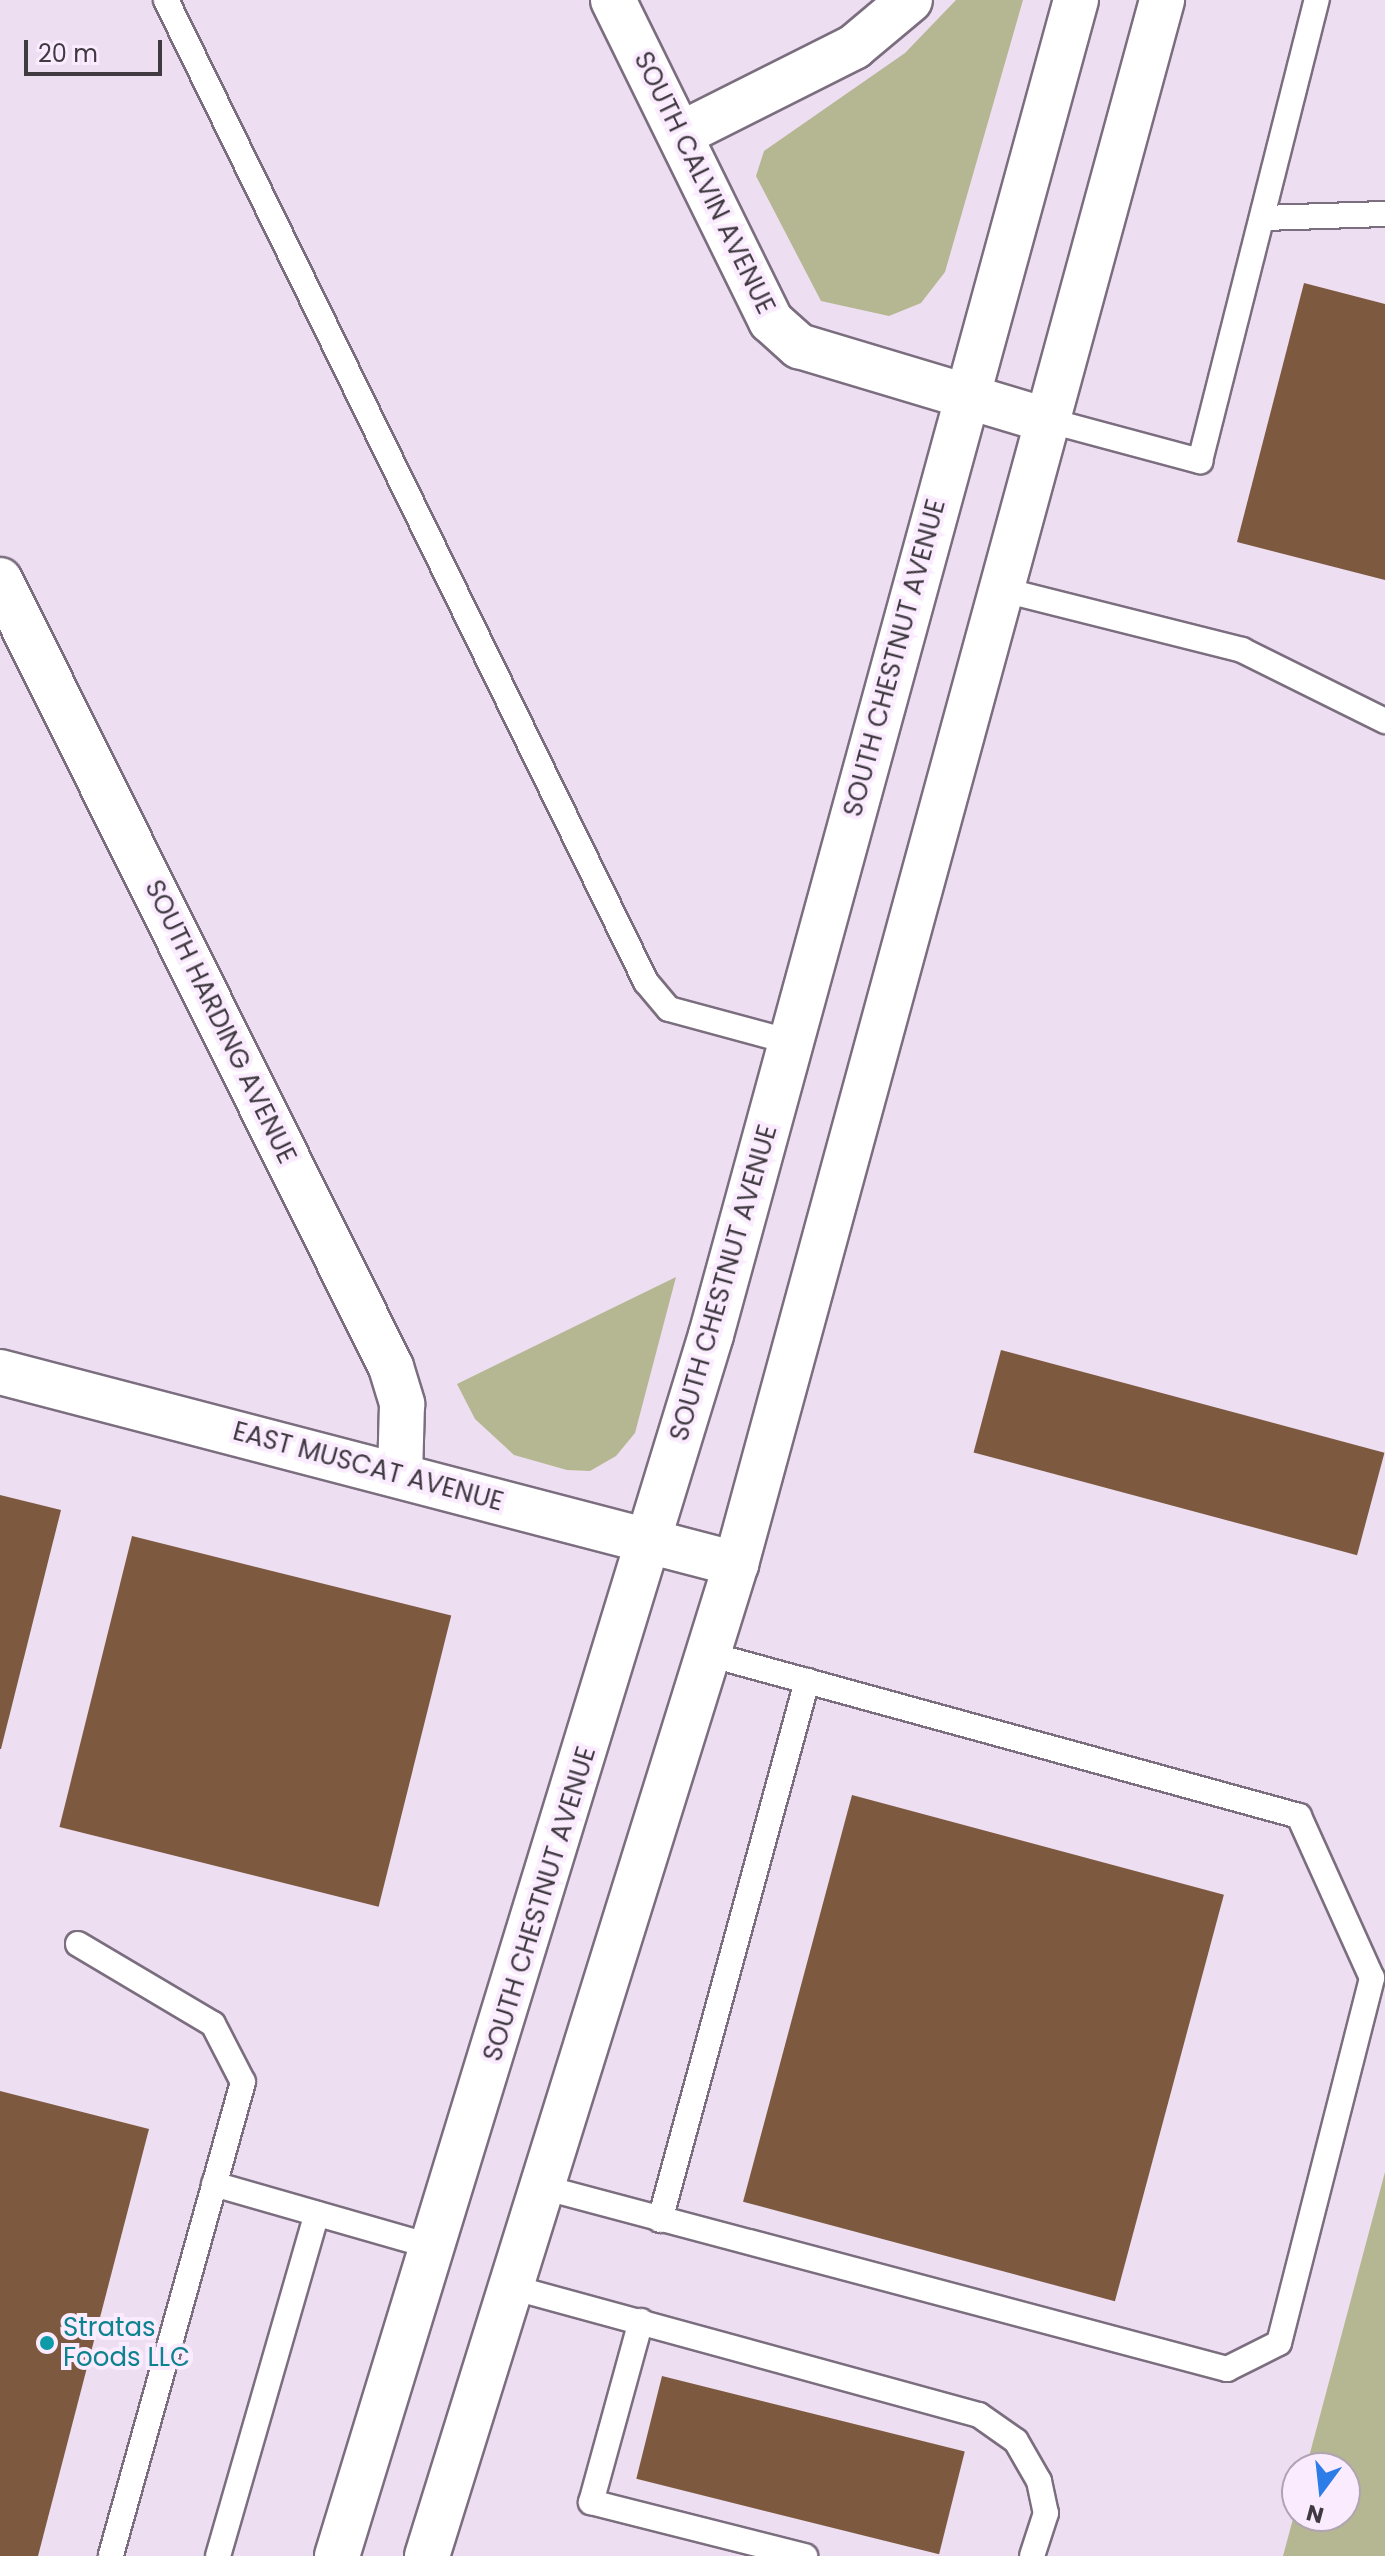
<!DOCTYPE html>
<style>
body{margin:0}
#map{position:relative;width:1385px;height:2556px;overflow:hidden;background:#eddef1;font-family:Poppins,sans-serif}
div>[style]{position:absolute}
.green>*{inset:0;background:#b4b791}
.building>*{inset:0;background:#7d5940;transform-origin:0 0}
.roads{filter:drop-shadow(2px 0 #7b6e7f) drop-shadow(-2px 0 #7b6e7f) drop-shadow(0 2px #7b6e7f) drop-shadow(0 -2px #7b6e7f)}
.service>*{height:24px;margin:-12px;padding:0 12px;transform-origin:12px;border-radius:12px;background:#fff}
.minor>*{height:44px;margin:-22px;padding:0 22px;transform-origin:22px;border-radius:22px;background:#fff}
.secondary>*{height:44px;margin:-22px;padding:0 22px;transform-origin:22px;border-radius:22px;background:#fff}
.dots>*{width:22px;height:22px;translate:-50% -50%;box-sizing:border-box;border:4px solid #faebfe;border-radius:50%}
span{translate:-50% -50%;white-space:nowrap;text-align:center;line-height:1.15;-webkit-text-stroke:8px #faebfe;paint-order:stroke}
.street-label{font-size:26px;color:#403a41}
.culture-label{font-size:26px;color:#0d838f}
.left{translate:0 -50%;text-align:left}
.north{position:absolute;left:1281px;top:2452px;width:80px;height:80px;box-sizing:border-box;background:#faebfe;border:2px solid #b0a4b2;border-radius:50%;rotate:195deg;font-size:22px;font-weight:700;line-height:32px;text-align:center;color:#403a41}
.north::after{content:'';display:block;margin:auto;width:28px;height:36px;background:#2d7de8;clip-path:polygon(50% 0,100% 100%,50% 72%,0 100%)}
.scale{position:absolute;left:24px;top:40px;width:138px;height:36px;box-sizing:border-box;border:4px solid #403a41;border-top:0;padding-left:10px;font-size:24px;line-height:28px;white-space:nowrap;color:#403a41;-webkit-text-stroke:6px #faebfe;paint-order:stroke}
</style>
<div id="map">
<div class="green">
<div style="clip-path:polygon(956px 0,1023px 0,945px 272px,921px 303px,889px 316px,821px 301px,756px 176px,764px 151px,905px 53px)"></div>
<div style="clip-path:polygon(676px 1277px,635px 1433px,616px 1456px,590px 1471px,567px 1470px,514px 1455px,475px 1419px,457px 1384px)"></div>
<div style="clip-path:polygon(1385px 2172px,1385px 2556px,1283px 2556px,1297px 2504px,1297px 2516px,1345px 2516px,1345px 2468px,1306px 2468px)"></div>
</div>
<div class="building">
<div style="clip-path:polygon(1304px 283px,1385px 304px,1385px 580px,1237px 542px)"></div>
<div style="left:1001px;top:1350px;width:397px;height:106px;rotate:15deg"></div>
<div style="clip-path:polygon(0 1495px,61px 1510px,1px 1749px,0 1749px)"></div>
<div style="left:132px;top:1536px;width:329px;height:300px;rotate:14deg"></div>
<div style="left:852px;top:1795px;width:385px;height:421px;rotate:15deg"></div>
<div style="clip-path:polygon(0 2091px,149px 2129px,38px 2556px,0 2556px)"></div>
<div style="left:662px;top:2376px;width:312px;height:106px;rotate:14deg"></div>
</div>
<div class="roads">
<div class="service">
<div style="left:166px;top:0;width:1093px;rotate:63.95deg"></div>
<div style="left:646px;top:982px;width:35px;rotate:50deg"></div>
<div style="left:669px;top:1009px;width:126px;rotate:15.1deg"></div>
<div style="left:1264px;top:218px;width:121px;rotate:-1.9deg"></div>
<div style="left:1043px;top:419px;width:163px;rotate:15deg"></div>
<div style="left:1200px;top:461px;width:476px;rotate:-75.8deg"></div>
<div style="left:996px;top:588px;width:254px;rotate:14.1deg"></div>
<div style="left:1242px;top:650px;width:160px;rotate:26.4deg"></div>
<div style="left:78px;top:1944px;width:157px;rotate:30.7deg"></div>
<div style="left:213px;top:2024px;width:65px;rotate:62.7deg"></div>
<div style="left:243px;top:2082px;width:492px;rotate:105.6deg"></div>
<div style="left:214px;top:2184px;width:229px;rotate:16deg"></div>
<div style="left:542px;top:2187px;width:709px;rotate:14.88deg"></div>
<div style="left:1227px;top:2369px;width:58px;rotate:-26.6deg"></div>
<div style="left:1279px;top:2343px;width:377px;rotate:-75.7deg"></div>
<div style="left:1372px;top:1978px;width:178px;rotate:-114.3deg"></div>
<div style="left:1299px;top:1816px;width:613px;rotate:-164.67deg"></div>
<div style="left:660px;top:2220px;width:559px;rotate:-74.74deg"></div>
<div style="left:511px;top:2287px;width:485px;rotate:15.3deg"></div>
<div style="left:979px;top:2415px;width:45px;rotate:35.1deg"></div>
<div style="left:1016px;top:2441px;width:46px;rotate:60.1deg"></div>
<div style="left:1039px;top:2481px;width:33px;rotate:78deg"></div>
<div style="left:1046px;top:2513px;width:45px;rotate:108deg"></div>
<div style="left:641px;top:2321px;width:188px;rotate:105.4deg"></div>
<div style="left:591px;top:2502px;width:221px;rotate:14.2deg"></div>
<div style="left:218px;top:2556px;width:356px;rotate:-73.9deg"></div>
</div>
<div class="minor">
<div style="left:613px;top:0;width:358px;rotate:63.8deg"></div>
<div style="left:771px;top:321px;width:38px;rotate:42deg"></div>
<div style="left:799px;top:346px;width:255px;rotate:16.7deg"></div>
<div style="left:681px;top:134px;width:194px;rotate:-26.7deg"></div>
<div style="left:854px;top:47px;width:73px;rotate:-40deg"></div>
<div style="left:0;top:580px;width:879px;rotate:63.58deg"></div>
<div style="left:391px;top:1367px;width:39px;rotate:73deg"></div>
<div style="left:402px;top:1404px;width:70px;rotate:91.6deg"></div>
<div style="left:0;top:1372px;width:761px;rotate:14.62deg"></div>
</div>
<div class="secondary">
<div style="left:337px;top:2556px;width:1277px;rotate:-72.97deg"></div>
<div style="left:711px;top:1335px;width:1384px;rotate:-74.71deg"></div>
<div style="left:427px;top:2556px;width:1039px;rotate:-72.7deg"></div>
<div style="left:736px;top:1564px;width:1621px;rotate:-74.76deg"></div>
</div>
</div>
<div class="dots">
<div style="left:47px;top:2343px;background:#0f9aa8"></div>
</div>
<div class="street-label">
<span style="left:704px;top:183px;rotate:64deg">SOUTH CALVIN AVENUE</span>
<span style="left:895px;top:658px;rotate:-75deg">SOUTH CHESTNUT AVENUE</span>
<span style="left:220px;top:1022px;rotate:64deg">SOUTH HARDING AVENUE</span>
<span style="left:724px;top:1283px;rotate:-74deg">SOUTH CHESTNUT AVENUE</span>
<span style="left:368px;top:1467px;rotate:15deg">EAST MUSCAT AVENUE</span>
<span style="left:540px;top:1904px;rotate:-73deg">SOUTH CHESTNUT AVENUE</span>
</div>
<div class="culture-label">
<span class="left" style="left:63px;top:2343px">Stratas<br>Foods LLC</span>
</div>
<div class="north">N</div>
<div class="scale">20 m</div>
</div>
